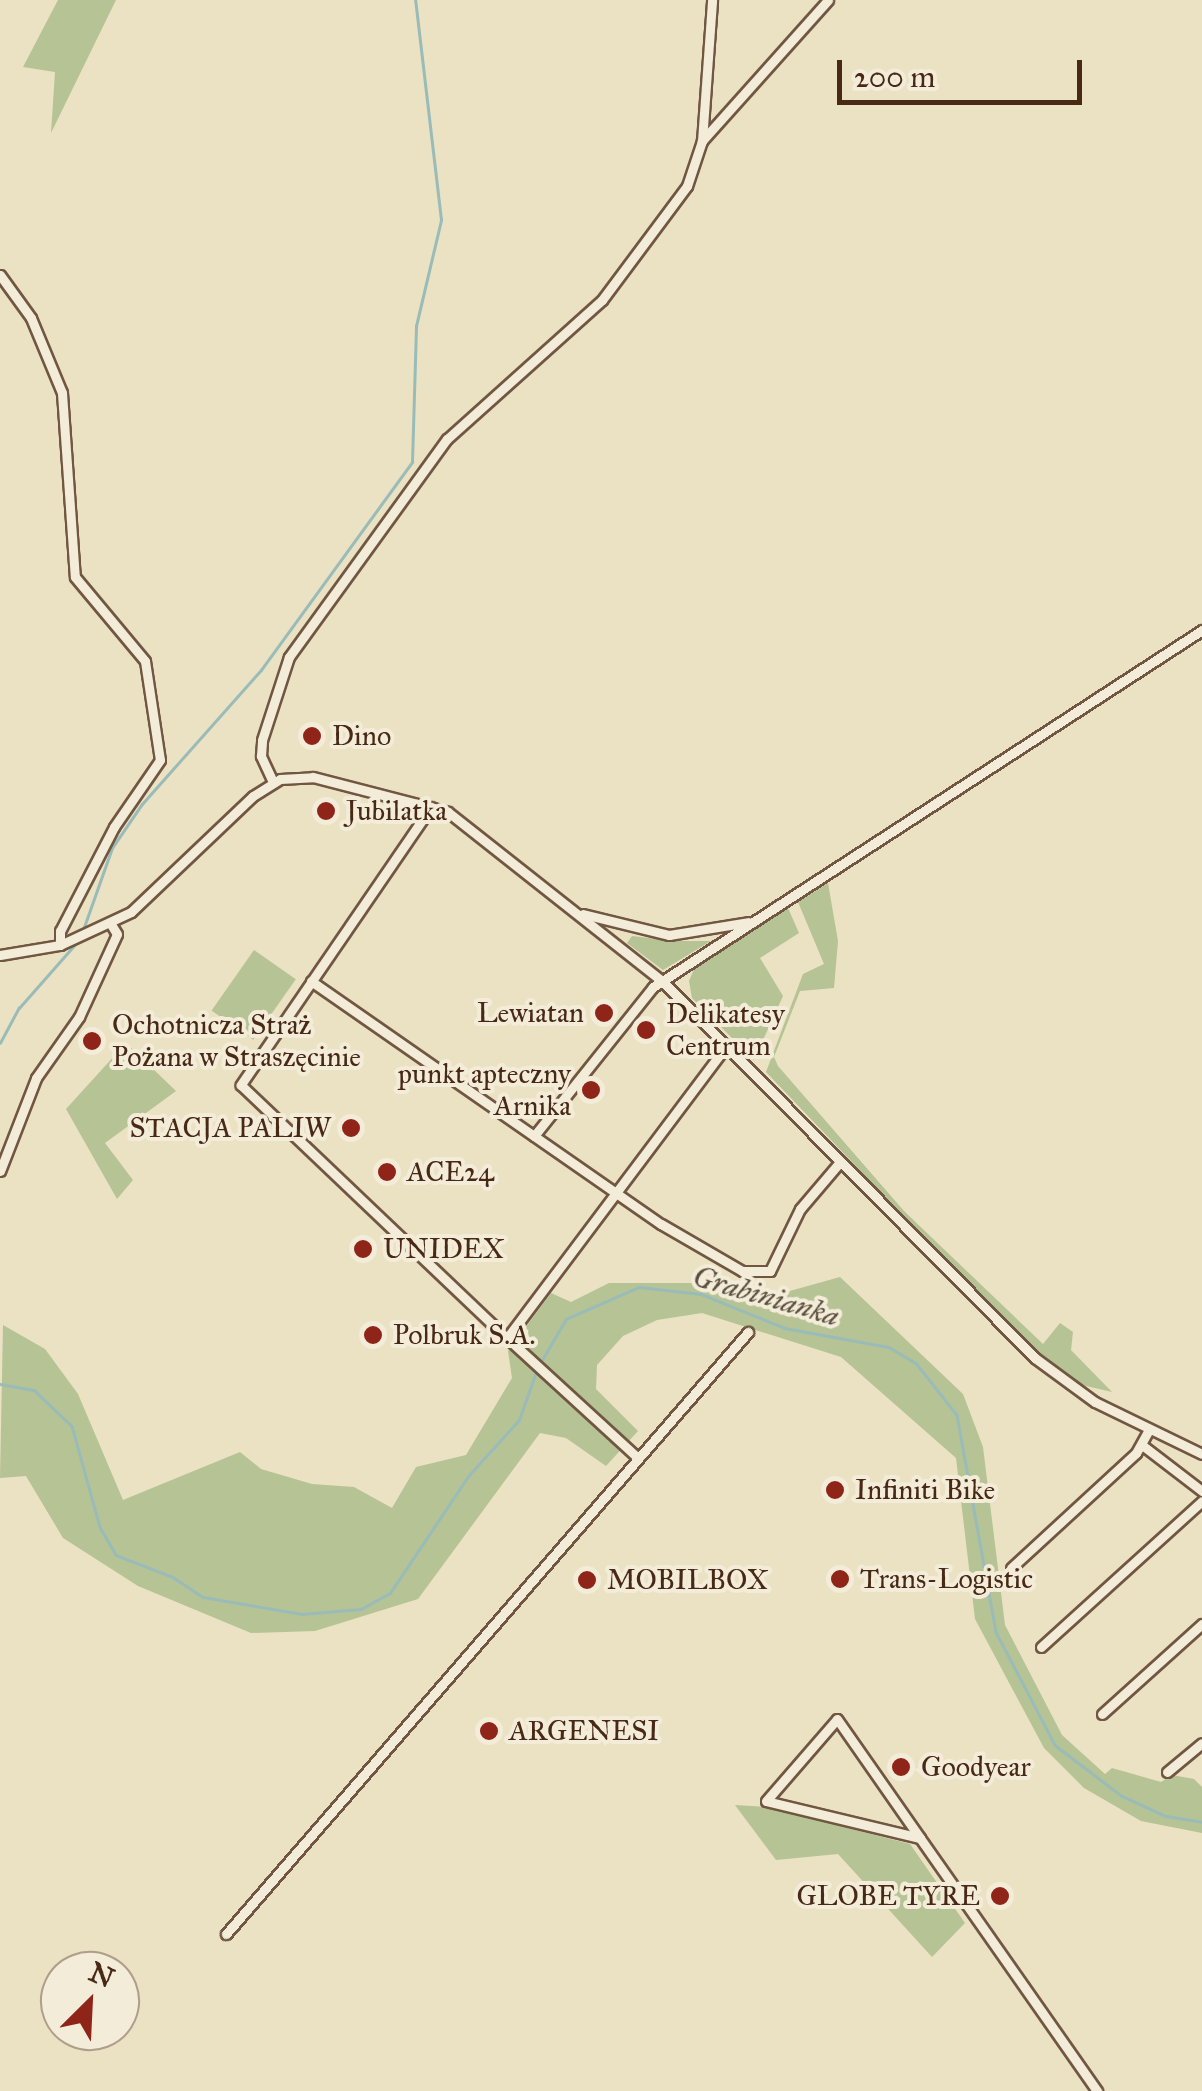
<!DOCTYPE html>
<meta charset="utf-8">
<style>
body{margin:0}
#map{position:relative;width:1202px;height:2091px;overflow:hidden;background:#ebe1c3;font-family:"IM FELL Great Primer",serif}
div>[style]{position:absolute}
.green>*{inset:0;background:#b6c395;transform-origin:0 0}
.stream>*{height:2.5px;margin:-1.25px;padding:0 1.25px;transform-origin:1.25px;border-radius:1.25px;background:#99bcb9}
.roads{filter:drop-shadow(2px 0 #715741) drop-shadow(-2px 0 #715741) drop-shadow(0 2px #715741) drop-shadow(0 -2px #715741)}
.minor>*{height:9px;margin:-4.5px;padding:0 4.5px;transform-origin:4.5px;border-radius:4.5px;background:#f2ecd8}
.dots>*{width:28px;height:28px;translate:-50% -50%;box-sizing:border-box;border:5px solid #f2ecd8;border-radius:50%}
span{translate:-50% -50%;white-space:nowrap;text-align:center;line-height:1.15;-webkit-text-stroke:8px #f2ecd8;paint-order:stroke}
.poi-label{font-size:28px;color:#482916}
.left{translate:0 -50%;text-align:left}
.right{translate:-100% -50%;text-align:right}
.water-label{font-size:30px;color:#5c4e3f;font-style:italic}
.north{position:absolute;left:40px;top:1951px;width:100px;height:100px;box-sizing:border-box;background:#f2ecd8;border:2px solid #ae9e8a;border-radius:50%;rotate:24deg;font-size:28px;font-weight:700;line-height:40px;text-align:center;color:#482916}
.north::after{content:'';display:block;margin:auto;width:35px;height:45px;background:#8f2418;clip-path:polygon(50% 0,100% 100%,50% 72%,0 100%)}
.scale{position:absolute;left:837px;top:60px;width:245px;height:45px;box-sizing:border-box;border:5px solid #482916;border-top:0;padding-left:12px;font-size:30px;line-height:35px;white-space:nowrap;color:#482916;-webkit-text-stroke:8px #f2ecd8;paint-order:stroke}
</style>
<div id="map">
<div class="green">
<div style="clip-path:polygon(58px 0,116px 0,51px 133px,55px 72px,23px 67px)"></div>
<div style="clip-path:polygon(828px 883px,838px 941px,834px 988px,800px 991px,774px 1057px,778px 1066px,904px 1211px,1043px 1344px,1060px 1323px,1073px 1332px,1071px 1350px,1112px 1392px,1082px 1385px,1018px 1336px,766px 1072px,803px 974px,824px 964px,798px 902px)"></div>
<div style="clip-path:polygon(788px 908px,799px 933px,760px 958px,783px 996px,754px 1060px,692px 998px,689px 981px,694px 969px)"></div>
<div style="clip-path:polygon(632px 936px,675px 941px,711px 941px,663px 970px,627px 943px)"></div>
<div style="left:254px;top:950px;width:51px;height:74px;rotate:35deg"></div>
<div style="clip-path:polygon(126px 1043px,176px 1091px,105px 1143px,133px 1180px,117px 1199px,66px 1109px)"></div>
<div style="clip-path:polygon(840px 1277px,963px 1394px,983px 1447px,1005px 1625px,1062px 1735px,1105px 1774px,1112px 1768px,1161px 1782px,1172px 1775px,1194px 1779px,1202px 1787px,1202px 1833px,1141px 1821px,1084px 1788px,1044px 1748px,975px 1619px,956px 1458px,841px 1357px,702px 1313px,657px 1320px,623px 1336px,597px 1365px,596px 1389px,638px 1431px,606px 1466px,566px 1438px,540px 1433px,418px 1599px,315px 1631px,251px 1633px,138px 1586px,63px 1538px,26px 1476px,0 1478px,3px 1325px,45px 1349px,78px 1394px,123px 1500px,240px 1452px,261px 1469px,312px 1484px,354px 1487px,392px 1508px,416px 1467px,466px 1455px,512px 1378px,508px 1351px,551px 1293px,571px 1302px,609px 1283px,697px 1283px,750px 1302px)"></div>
<div style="clip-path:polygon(735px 1805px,767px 1807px,910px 1844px,965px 1923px,932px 1957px,838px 1854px,776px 1860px)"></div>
</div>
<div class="stream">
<div style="left:83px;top:930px;width:87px;rotate:-70.5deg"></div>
<div style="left:112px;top:848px;width:53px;rotate:-55.7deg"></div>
<div style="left:142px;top:804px;width:179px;rotate:-48.4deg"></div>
<div style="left:261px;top:670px;width:257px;rotate:-54deg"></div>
<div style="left:412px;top:462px;width:136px;rotate:-88.3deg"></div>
<div style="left:416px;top:326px;width:109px;rotate:-76.7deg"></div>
<div style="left:441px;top:220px;width:222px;rotate:-96.7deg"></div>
<div style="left:0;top:1043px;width:40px;rotate:-62deg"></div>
<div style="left:19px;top:1008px;width:89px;rotate:-48.6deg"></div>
<div style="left:539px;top:1365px;width:53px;rotate:-59.6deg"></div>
<div style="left:566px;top:1319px;width:80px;rotate:-23.7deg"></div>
<div style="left:639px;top:1287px;width:62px;rotate:6.4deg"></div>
<div style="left:701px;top:1294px;width:91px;rotate:22deg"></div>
<div style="left:785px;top:1328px;width:106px;rotate:10.4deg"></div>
<div style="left:889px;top:1347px;width:31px;rotate:31deg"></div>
<div style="left:916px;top:1363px;width:66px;rotate:51.7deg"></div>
<div style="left:957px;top:1415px;width:220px;rotate:79.8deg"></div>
<div style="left:996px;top:1632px;width:127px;rotate:62.4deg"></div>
<div style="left:1055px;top:1745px;width:84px;rotate:37.3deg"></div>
<div style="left:1122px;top:1796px;width:48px;rotate:24.4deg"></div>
<div style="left:1166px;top:1816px;width:36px;rotate:9deg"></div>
<div style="left:0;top:1384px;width:35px;rotate:10deg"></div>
<div style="left:34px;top:1390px;width:52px;rotate:43.5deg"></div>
<div style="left:72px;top:1426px;width:105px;rotate:74.5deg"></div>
<div style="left:100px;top:1527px;width:32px;rotate:60deg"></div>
<div style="left:116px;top:1555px;width:61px;rotate:21.1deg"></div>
<div style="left:173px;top:1577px;width:36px;rotate:34deg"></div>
<div style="left:203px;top:1597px;width:100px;rotate:9.7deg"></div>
<div style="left:302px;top:1614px;width:59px;rotate:-4.8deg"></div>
<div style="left:361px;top:1609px;width:33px;rotate:-29deg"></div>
<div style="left:390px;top:1593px;width:142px;rotate:-56.2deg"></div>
<div style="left:469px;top:1475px;width:74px;rotate:-47.7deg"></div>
<div style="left:519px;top:1420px;width:51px;rotate:-70.5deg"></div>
</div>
<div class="roads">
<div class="minor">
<div style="left:702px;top:141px;width:189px;rotate:-48.2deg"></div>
<div style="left:0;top:275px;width:53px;rotate:54.2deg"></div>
<div style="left:31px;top:318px;width:81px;rotate:67.5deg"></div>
<div style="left:62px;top:393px;width:184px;rotate:86deg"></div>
<div style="left:75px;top:577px;width:109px;rotate:50.2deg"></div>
<div style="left:145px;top:661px;width:100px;rotate:81.4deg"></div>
<div style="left:160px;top:760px;width:81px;rotate:124.5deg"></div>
<div style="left:114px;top:827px;width:117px;rotate:117.4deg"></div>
<div style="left:60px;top:931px;width:14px;rotate:90deg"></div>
<div style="left:273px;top:782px;width:29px;rotate:-115deg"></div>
<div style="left:261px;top:756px;width:16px;rotate:-86deg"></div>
<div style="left:262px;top:740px;width:87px;rotate:-72deg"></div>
<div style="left:289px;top:657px;width:269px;rotate:-54.1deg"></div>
<div style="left:447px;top:439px;width:208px;rotate:-41.9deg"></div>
<div style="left:602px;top:300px;width:142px;rotate:-53.3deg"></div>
<div style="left:687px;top:186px;width:47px;rotate:-71.6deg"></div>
<div style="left:702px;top:141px;width:141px;rotate:-85.9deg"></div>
<div style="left:431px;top:807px;width:337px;rotate:124.4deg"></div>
<div style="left:241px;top:1085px;width:367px;rotate:43.6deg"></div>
<div style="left:583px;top:914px;width:89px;rotate:13.7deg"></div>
<div style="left:669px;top:935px;width:80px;rotate:-9.3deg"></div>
<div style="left:0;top:955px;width:61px;rotate:-9.5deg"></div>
<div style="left:60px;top:945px;width:78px;rotate:-24.9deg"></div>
<div style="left:131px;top:912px;width:168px;rotate:-43.6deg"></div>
<div style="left:253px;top:796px;width:32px;rotate:-32deg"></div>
<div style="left:280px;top:779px;width:33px;rotate:-3deg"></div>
<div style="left:313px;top:777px;width:139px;rotate:14.5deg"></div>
<div style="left:448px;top:812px;width:274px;rotate:38.3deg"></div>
<div style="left:663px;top:982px;width:529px;rotate:45.31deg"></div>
<div style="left:1035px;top:1358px;width:74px;rotate:36.3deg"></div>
<div style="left:1095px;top:1402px;width:119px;rotate:25.9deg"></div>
<div style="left:311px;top:981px;width:426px;rotate:34.8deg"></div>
<div style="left:661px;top:1224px;width:94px;rotate:30.1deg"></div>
<div style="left:742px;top:1271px;width:28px"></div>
<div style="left:770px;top:1271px;width:69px;rotate:-64.2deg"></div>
<div style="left:800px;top:1209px;width:62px;rotate:-49.6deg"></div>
<div style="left:534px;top:1136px;width:191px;rotate:-51.4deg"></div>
<div style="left:653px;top:987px;width:655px;rotate:-33.03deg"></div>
<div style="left:0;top:1171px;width:100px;rotate:-68.8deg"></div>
<div style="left:36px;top:1078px;width:75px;rotate:-54.8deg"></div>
<div style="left:79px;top:1017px;width:91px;rotate:-65.4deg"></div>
<div style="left:117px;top:934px;width:13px;rotate:-122deg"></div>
<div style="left:1142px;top:1445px;width:76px;rotate:37.5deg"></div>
<div style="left:638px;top:1458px;width:178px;rotate:-137.5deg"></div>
<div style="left:507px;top:1338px;width:365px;rotate:-53.1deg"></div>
<div style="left:1011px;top:1568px;width:170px;rotate:-42.6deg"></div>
<div style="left:1136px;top:1453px;width:26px;rotate:-61deg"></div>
<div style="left:1041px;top:1647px;width:217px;rotate:-42.2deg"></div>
<div style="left:1102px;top:1714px;width:135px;rotate:-42deg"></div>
<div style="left:1167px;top:1772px;width:45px;rotate:-39.6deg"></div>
<div style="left:920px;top:1838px;width:158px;rotate:-166.5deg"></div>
<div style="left:766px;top:1801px;width:108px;rotate:-49.1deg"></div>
<div style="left:837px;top:1719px;width:145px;rotate:55.1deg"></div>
<div style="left:920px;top:1838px;width:309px;rotate:55deg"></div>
<div style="left:226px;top:1934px;width:797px;rotate:-49.07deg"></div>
</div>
</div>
<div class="dots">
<div style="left:312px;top:736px;background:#8f2418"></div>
<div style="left:326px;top:811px;background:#8f2418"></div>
<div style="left:604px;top:1013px;background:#8f2418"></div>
<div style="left:646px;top:1030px;background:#8f2418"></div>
<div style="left:92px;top:1041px;background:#8f2418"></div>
<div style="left:591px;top:1090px;background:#8f2418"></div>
<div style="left:351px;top:1128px;background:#8f2418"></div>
<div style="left:387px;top:1172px;background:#8f2418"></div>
<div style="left:363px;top:1249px;background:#8f2418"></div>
<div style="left:373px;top:1335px;background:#8f2418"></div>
<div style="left:835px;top:1490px;background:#8f2418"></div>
<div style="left:840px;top:1579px;background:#8f2418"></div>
<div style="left:587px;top:1580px;background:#8f2418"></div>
<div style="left:489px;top:1731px;background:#8f2418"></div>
<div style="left:901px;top:1767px;background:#8f2418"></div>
<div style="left:1000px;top:1896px;background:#8f2418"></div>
</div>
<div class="poi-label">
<span class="left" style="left:332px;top:736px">Dino</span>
<span class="left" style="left:346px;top:811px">Jubilatka</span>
<span class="right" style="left:584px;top:1013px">Lewiatan</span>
<span class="left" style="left:666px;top:1030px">Delikatesy<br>Centrum</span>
<span class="left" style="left:112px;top:1041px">Ochotnicza Straż<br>Pożana w Straszęcinie</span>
<span class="right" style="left:571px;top:1090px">punkt apteczny<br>Arnika</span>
<span class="right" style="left:331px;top:1128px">STACJA PALIW</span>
<span class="left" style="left:407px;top:1172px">ACE24</span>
<span class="left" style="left:383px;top:1249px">UNIDEX</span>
<span class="left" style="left:393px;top:1335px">Polbruk S.A.</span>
<span class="left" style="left:855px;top:1490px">Infiniti Bike</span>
<span class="left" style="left:860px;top:1579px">Trans-Logistic</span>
<span class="left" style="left:607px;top:1580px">MOBILBOX</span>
<span class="left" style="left:509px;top:1731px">ARGENESI</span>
<span class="left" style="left:921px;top:1767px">Goodyear</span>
<span class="right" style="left:980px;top:1896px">GLOBE TYRE</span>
</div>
<div class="water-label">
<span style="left:766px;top:1296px;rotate:16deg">Grabinianka</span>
</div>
<div class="north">N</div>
<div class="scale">200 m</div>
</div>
